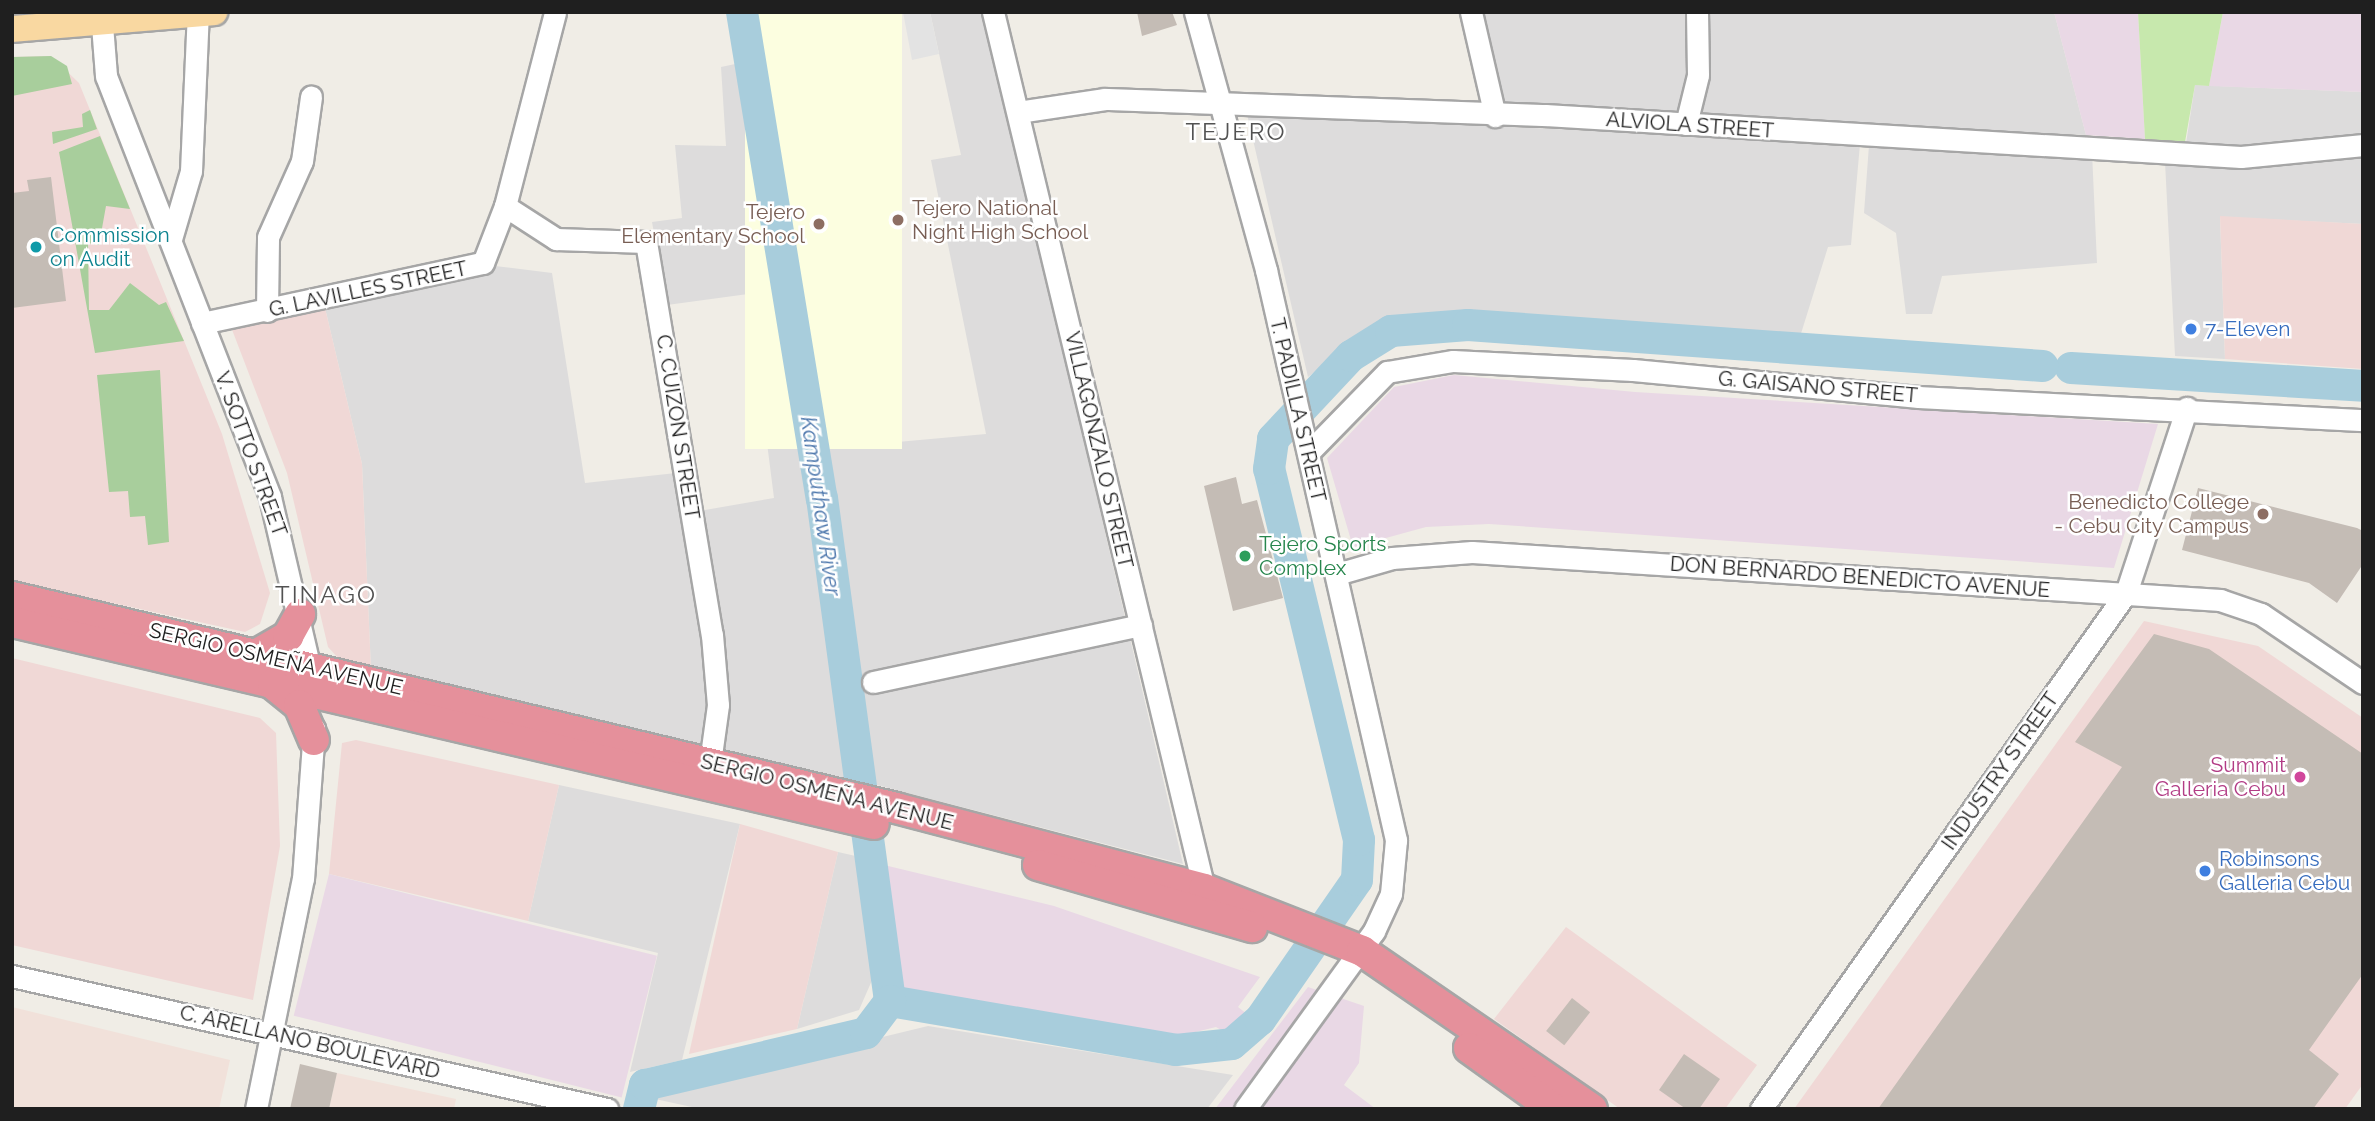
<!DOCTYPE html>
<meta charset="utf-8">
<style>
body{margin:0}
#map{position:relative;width:2375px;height:1121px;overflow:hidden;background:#f0ede6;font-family:Raleway,sans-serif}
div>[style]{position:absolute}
.residential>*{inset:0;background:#dddcdc}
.commercial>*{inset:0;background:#f0d8d6}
.industrial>*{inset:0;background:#e9d8e5;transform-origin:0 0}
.education>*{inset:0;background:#fcfee0;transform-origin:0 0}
.military>*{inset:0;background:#f1e1da}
.grass>*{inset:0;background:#c7e8ad}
.forest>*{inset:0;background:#a8ce9c}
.parking>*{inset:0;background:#e3e3e3}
.river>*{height:32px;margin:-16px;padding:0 16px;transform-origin:16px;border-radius:16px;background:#a8cddc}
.building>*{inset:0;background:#c4bcb5;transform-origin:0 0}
.roads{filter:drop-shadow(2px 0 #a6a6a6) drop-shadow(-2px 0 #a6a6a6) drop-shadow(0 2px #a6a6a6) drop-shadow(0 -2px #a6a6a6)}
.minor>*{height:21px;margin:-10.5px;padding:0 10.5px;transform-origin:10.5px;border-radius:10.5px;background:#fff}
.major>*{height:26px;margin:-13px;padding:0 13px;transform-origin:13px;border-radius:13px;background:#f9d8a1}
.highway>*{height:30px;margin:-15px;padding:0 15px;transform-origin:15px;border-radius:15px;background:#e5909b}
.dots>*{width:19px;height:19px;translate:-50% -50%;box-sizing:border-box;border:4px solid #fff;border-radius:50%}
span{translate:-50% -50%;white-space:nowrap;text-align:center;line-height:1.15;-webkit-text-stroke:5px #fff;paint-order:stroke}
.street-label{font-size:21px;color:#1f1f1f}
.education-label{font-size:21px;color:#785e54}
.left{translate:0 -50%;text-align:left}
.right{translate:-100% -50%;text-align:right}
.culture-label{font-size:21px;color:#0d838f}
.shop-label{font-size:21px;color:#366cbe}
.leisure-label{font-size:21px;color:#27864d}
.hotel-label{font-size:21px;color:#b23c85}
.water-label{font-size:23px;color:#4e78ad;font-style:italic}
.quarter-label{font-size:24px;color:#525252;letter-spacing:2px}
.frame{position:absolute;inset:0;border:14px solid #1f1f1f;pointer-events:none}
</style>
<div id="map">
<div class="residential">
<div style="clip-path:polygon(930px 12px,983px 12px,1183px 864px,869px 783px,850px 691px,820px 449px,986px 434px,931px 160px,961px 155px)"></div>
<div style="clip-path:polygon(1476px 12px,1688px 12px,1693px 49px,1680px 114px,1503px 110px)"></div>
<div style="clip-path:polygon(1704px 12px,2054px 12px,2086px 135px,1699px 121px,1709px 47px)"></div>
<div style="clip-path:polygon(740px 63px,809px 461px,845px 778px,371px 670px,362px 464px,325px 308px,495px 266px,552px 273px,585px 483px,676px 473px,682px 514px,774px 498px,748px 294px,667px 305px,652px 222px,682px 218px,675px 145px,726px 146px,721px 67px)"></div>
<div style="clip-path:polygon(2195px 85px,2363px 92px,2363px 224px,2220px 217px,2225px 359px,2175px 356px,2165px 162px,2183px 163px)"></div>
<div style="clip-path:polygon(1247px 114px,1860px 144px,1851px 245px,1828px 247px,1799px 340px,1435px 318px,1366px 331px,1308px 377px)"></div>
<div style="clip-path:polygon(1869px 145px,2092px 152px,2097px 263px,1942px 276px,1932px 314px,1906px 314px,1896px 233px,1864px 213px)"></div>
<div style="clip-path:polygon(559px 785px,740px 824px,682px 1060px,630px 1072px,658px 953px,528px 921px)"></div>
<div style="clip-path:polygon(838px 852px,860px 857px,873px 978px,859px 1010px,797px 1029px)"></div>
<div style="clip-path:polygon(928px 1026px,1233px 1075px,1207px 1109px,701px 1109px,655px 1099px,668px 1089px)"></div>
</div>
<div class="commercial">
<div style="clip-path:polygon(51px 56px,79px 83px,222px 434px,270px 593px,260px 624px,245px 632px,12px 581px,12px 57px)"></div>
<div style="clip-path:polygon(2220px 216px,2363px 224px,2363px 369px,2225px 359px)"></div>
<div style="clip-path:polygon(325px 308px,362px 464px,371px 670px,340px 660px,328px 647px,287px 473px,231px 327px)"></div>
<div style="clip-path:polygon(2144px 621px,2258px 646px,2363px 718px,2363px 1084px,2345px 1109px,1794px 1109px)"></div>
<div style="clip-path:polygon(12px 658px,260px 718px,276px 733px,280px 846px,253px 1000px,12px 945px)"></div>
<div style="clip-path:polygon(356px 740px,559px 785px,528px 921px,329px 874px,342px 743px)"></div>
<div style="clip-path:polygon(740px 824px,838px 852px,797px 1029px,689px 1054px)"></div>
<div style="clip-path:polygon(1566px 927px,1757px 1065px,1725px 1109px,1620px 1109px,1494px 1019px)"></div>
</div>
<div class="industrial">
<div style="clip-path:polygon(2054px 12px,2138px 12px,2145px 139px,2086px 135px)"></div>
<div style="clip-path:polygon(2223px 12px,2363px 12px,2363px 92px,2209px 86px)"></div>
<div style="clip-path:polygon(1454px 375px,1635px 392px,2158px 424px,2114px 568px,1489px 524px,1426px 527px,1353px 547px,1327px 458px,1394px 387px)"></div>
<div style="clip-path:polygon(884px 865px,1054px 906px,1260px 977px,1238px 1007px,1266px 1029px,1249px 1047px,1216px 1027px,1175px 1037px,893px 988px)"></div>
<div style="left:329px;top:874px;width:338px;height:146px;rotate:14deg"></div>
<div style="clip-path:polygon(1308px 987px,1364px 1006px,1359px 1063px,1344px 1085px,1376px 1109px,1215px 1109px)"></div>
</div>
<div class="education">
<div style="left:745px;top:12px;width:157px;height:437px"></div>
</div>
<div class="military">
<div style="clip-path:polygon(12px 1007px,230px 1060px,219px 1109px,12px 1109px)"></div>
<div style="clip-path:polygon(337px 1073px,456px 1099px,454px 1109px,329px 1109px)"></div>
</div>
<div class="grass">
<div style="clip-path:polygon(2138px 12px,2223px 12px,2209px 86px,2195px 85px,2185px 142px,2145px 139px)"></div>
</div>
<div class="forest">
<div style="clip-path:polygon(51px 56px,67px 66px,72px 84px,12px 96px,12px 57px)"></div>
<div style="clip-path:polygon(90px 110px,97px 129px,53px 144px,52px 132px,83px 127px,82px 114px)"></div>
<div style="clip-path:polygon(100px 136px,130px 209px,106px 206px,99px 245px,88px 243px,89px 310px,109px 310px,130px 283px,159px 305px,166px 302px,184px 341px,95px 353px,59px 152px)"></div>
<div style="clip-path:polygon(160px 370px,169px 542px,148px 545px,145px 516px,130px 517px,128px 491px,109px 492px,97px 375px)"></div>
</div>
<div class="parking">
<div style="clip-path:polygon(903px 12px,930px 12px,939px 54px,912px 60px)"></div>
</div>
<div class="river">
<div style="left:742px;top:12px;width:493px;rotate:80.7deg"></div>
<div style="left:822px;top:498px;width:508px;rotate:82.3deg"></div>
<div style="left:2071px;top:368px;width:293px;rotate:3.5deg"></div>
<div style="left:890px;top:1001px;width:290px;rotate:9.7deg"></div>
<div style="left:1176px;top:1050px;width:56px;rotate:-6.1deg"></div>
<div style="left:1232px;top:1044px;width:37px;rotate:-41deg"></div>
<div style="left:1260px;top:1020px;width:170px;rotate:-55.3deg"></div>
<div style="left:1357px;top:880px;width:40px;rotate:-87.1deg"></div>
<div style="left:1359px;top:840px;width:382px;rotate:-103.6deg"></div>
<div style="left:1269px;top:469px;width:30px;rotate:-82deg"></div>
<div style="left:1273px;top:439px;width:114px;rotate:-46.8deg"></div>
<div style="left:1351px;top:356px;width:47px;rotate:-32deg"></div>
<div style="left:1391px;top:331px;width:77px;rotate:-4.5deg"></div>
<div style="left:1468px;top:325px;width:576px;rotate:4.08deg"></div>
<div style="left:639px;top:1109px;width:25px;rotate:-76deg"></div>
<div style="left:645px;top:1085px;width:227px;rotate:-13.2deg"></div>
<div style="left:866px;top:1033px;width:40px;rotate:-53deg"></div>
</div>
<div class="building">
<div style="clip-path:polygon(1137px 12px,1172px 12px,1177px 25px,1142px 36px)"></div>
<div style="clip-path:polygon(51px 177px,66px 301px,12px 308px,12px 193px,29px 191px,27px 180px)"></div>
<div style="clip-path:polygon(1236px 477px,1242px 504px,1257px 500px,1283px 598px,1233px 611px,1204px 486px)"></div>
<div style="clip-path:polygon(2198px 488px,2357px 528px,2363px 531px,2363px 564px,2337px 603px,2309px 583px,2182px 550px)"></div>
<div style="clip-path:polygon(2154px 634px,2209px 649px,2363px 754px,2363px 974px,2309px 1050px,2339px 1074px,2313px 1109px,1878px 1109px,2122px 767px,2075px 742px)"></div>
<div style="left:1572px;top:998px;width:23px;height:42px;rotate:38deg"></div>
<div style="clip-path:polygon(1684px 1054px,1720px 1079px,1699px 1109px,1686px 1109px,1659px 1090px)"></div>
<div style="clip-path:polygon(300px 1064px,337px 1073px,329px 1109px,290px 1109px)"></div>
</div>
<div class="roads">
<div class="minor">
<div style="left:101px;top:12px;width:64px;rotate:85.5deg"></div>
<div style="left:106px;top:76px;width:452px;rotate:68.7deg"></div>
<div style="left:270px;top:497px;width:186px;rotate:76.9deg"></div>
<div style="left:993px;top:12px;width:902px;rotate:76.47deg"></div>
<div style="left:1195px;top:12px;width:268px;rotate:74.6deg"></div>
<div style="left:1266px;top:270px;width:585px;rotate:77.15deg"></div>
<div style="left:1396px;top:840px;width:54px;rotate:95.3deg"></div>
<div style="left:1391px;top:894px;width:41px;rotate:114.7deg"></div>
<div style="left:1374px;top:931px;width:220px;rotate:125.9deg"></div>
<div style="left:1471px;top:12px;width:107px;rotate:77deg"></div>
<div style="left:1018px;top:112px;width:88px;rotate:-8.5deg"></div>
<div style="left:1105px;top:99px;width:440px;rotate:2.1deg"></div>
<div style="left:1545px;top:115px;width:697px;rotate:3.45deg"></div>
<div style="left:2241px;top:157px;width:123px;rotate:-5.6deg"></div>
<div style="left:1686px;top:124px;width:50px;rotate:-76.2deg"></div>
<div style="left:1698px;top:75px;width:63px;rotate:-90.9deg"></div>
<div style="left:505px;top:206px;width:61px;rotate:32.9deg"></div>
<div style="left:556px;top:239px;width:90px;rotate:1.9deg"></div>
<div style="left:646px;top:242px;width:399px;rotate:80.5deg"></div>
<div style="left:712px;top:635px;width:70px;rotate:85.1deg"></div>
<div style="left:718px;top:705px;width:59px;rotate:97.9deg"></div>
<div style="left:171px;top:239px;width:71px;rotate:-73.6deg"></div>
<div style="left:191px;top:171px;width:159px;rotate:-87.5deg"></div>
<div style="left:267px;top:311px;width:74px;rotate:-89.2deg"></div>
<div style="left:268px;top:237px;width:83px;rotate:-65.9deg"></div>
<div style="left:302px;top:161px;width:65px;rotate:-82deg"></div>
<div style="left:202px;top:323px;width:287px;rotate:-12.1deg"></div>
<div style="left:483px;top:263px;width:61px;rotate:-68.9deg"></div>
<div style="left:505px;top:206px;width:200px;rotate:-75.5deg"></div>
<div style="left:1309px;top:452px;width:112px;rotate:-45.7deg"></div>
<div style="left:1387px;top:372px;width:67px;rotate:-9.5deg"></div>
<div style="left:1453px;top:361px;width:180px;rotate:2.9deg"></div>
<div style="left:1633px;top:370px;width:287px;rotate:5.4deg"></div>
<div style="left:1919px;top:397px;width:445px;rotate:3deg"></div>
<div style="left:1337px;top:574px;width:57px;rotate:-16.2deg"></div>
<div style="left:1392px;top:558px;width:80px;rotate:-4.3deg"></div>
<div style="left:1472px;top:552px;width:750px;rotate:3.67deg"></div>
<div style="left:2220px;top:600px;width:43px;rotate:18.9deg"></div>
<div style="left:2261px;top:614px;width:123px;rotate:34.1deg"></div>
<div style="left:873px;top:682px;width:274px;rotate:-12deg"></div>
<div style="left:12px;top:976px;width:610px;rotate:12.6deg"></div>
<div style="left:256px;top:1109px;width:235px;rotate:-78.5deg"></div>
<div style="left:303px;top:879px;width:151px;rotate:-85.8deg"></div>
<div style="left:1761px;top:1109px;width:632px;rotate:-54.73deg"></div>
<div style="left:2126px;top:593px;width:195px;rotate:-71.8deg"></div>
</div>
<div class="major">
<div style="left:12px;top:29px;width:203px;rotate:-4.8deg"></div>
</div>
<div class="highway">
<div style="left:12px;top:597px;width:909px;rotate:13.42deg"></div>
<div style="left:896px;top:808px;width:318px;rotate:14.7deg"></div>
<div style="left:1204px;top:889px;width:170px;rotate:21.4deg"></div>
<div style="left:1362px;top:951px;width:279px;rotate:34.5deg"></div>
<div style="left:12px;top:622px;width:885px;rotate:13.19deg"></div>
<div style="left:259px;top:653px;width:34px;rotate:-30deg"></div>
<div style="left:288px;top:636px;width:25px;rotate:-61deg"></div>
<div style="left:273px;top:684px;width:33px;rotate:39deg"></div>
<div style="left:299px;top:705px;width:38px;rotate:67deg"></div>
<div style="left:1038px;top:865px;width:223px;rotate:16.2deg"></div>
<div style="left:1469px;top:1048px;width:105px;rotate:35.7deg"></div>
</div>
</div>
<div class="dots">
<div style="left:898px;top:220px;background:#8d6e63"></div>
<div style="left:819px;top:224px;background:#8d6e63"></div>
<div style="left:36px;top:247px;background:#0f9aa8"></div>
<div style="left:2191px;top:329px;background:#3f7fe0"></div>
<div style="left:2263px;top:514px;background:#8d6e63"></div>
<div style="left:1245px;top:556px;background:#2e9e5b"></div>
<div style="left:2300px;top:777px;background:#d1479c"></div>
<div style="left:2205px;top:871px;background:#3f7fe0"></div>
</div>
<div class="street-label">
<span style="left:1690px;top:125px;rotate:4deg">ALVIOLA STREET</span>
<span style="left:368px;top:289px;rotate:-12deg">G. LAVILLES STREET</span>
<span style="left:1818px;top:387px;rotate:5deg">G. GAISANO STREET</span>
<span style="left:1298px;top:410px;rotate:77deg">T. PADILLA STREET</span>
<span style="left:678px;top:427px;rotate:81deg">C. CUIZON STREET</span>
<span style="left:1099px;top:450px;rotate:77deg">VILLAGONZALO STREET</span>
<span style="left:251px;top:454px;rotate:70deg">V. SOTTO STREET</span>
<span style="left:1860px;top:577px;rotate:4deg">DON BERNARDO BENEDICTO AVENUE</span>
<span style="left:276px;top:659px;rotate:13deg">SERGIO OSMEÑA AVENUE</span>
<span style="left:2000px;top:771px;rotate:-55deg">INDUSTRY STREET</span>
<span style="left:827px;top:792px;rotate:14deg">SERGIO OSMEÑA AVENUE</span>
<span style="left:310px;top:1042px;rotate:13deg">C. ARELLANO BOULEVARD</span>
</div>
<div class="education-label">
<span class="left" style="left:912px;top:220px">Tejero National<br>Night High School</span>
<span class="right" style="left:805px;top:224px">Tejero<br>Elementary School</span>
<span class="right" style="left:2249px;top:514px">Benedicto College<br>- Cebu City Campus</span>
</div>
<div class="culture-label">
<span class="left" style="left:50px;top:247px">Commission<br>on Audit</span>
</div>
<div class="shop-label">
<span class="left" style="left:2205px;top:329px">7-Eleven</span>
<span class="left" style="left:2219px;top:871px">Robinsons<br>Galleria Cebu</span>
</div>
<div class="leisure-label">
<span class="left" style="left:1259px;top:556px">Tejero Sports<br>Complex</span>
</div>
<div class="hotel-label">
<span class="right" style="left:2286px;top:777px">Summit<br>Galleria Cebu</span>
</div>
<div class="water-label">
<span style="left:821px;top:506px;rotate:82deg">Kamputhaw River</span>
</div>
<div class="quarter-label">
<span style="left:1236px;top:132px">TEJERO</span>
<span style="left:326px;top:595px">TINAGO</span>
</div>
<div class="frame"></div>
</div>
